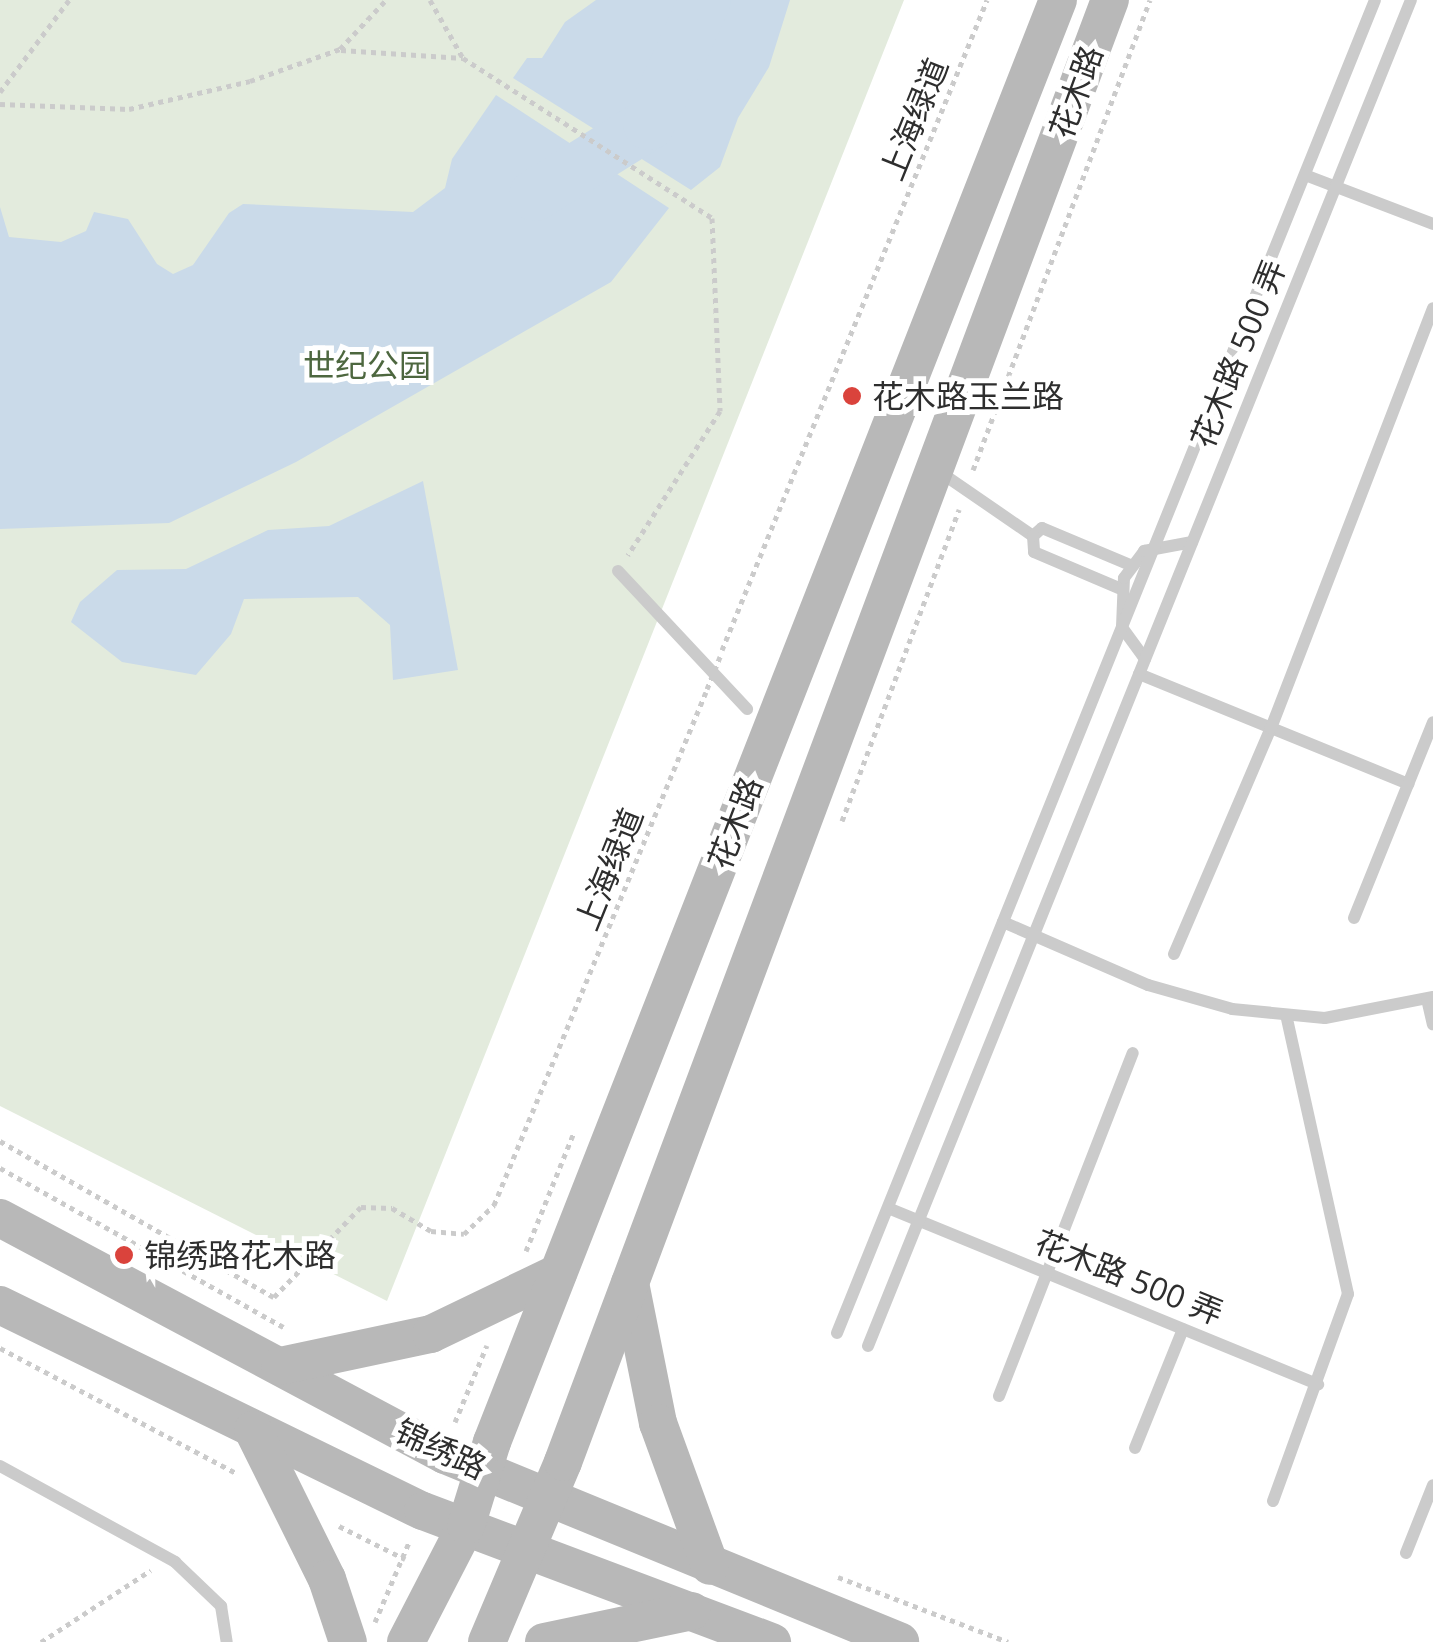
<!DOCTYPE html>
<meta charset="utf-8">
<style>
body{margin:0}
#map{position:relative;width:1433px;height:1642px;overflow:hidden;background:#fff;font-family:"Open Sans","Noto Sans SC",sans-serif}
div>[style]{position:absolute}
.green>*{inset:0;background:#e3ebdd}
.water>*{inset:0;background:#cadae9}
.river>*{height:52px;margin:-26px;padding:0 26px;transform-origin:26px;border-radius:26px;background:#cadae9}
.path>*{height:5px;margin-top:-2.5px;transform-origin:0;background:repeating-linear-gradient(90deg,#cbcbcb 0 5px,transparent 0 10px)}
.service>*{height:12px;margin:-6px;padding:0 6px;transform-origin:6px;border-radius:6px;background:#cbcbcb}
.secondary>*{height:38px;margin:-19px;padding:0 19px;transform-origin:19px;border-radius:19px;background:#b8b8b8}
.path-bridge>*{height:5px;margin-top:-2.5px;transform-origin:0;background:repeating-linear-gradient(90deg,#cbcbcb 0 5px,transparent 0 10px)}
.dots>*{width:28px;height:28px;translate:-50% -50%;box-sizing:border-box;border:5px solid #fff;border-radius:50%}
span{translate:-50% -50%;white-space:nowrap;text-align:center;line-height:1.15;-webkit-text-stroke:10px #fff;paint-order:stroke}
.street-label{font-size:32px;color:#2e2e2e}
.park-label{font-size:32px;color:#4d673f}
.poi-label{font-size:32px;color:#2e2e2e}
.left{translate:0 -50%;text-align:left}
</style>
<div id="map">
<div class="green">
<div style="clip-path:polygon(0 0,904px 0,387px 1301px,0 1106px)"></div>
</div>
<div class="water">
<div style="clip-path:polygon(596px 0,790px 0,769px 67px,738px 118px,720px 167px,691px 190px,513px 78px,527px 58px,542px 58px,565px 22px)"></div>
<div style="clip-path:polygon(496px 95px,669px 208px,611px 282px,296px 462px,169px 523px,0 529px,0 207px,9px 237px,61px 242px,86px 231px,94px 212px,128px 219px,157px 264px,173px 274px,193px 265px,229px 213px,243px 204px,413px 212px,445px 188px,452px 159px)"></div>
<div style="clip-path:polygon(423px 481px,458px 670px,393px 680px,390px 625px,358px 597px,244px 599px,231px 634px,196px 675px,122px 662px,71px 622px,80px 602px,117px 570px,186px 569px,268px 530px,329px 526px)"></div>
</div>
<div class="river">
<div style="left:535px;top:195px;width:134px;rotate:-31.9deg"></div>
<div style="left:649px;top:124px;width:136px;rotate:-65.7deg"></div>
</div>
<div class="path">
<div style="left:430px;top:0;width:67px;rotate:60.4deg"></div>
<div style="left:463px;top:58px;width:296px;rotate:32.7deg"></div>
<div style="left:712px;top:218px;width:193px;rotate:87.6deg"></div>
<div style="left:720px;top:411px;width:171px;rotate:122.6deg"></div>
<div style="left:341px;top:50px;width:122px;rotate:3.8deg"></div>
<div style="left:0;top:92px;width:115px;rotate:-53.1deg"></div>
<div style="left:0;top:104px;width:129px;rotate:2.2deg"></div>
<div style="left:129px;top:109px;width:124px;rotate:-13deg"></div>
<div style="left:250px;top:81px;width:96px;rotate:-19.6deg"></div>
<div style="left:340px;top:49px;width:67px;rotate:-46.8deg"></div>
<div style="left:973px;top:470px;width:502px;rotate:-69.36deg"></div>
<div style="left:722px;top:650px;width:702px;rotate:-67.82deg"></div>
<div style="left:842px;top:821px;width:333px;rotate:-69.4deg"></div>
<div style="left:0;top:1141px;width:315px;rotate:29.7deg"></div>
<div style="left:274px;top:1297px;width:125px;rotate:-46deg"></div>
<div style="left:361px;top:1207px;width:31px;rotate:2deg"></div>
<div style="left:392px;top:1208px;width:45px;rotate:30.5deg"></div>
<div style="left:431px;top:1231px;width:33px;rotate:5deg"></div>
<div style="left:464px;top:1234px;width:42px;rotate:-44deg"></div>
<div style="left:494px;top:1205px;width:555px;rotate:-67.55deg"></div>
<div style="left:0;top:1168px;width:325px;rotate:29.3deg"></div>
<div style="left:526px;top:1251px;width:128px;rotate:-68deg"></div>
<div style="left:0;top:1348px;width:267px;rotate:27.9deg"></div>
<div style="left:455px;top:1422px;width:83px;rotate:-67.4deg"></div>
<div style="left:339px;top:1526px;width:74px;rotate:26.6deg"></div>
<div style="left:838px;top:1577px;width:182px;rotate:20.9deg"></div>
<div style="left:375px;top:1622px;width:89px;rotate:-66.9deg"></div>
<div style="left:41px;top:1642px;width:131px;rotate:-33.2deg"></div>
</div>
<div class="service">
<div style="left:1305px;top:175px;width:137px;rotate:20.9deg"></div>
<div style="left:937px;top:470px;width:116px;rotate:34.5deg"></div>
<div style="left:1033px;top:536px;width:16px;rotate:86deg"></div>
<div style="left:1034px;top:552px;width:95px;rotate:23deg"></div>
<div style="left:1033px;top:536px;width:12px;rotate:-42deg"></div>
<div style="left:1042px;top:528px;width:95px;rotate:22.8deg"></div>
<div style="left:618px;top:571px;width:189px;rotate:46.9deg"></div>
<div style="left:1145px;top:659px;width:39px;rotate:-126deg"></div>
<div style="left:1122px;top:627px;width:49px;rotate:-87.7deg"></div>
<div style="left:1124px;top:578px;width:34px;rotate:-53deg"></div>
<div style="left:1144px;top:551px;width:49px;rotate:-10.6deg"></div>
<div style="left:1139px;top:674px;width:291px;rotate:22.2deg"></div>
<div style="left:1354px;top:918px;width:211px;rotate:-68deg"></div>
<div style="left:1003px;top:922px;width:158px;rotate:23.5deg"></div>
<div style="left:1148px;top:985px;width:87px;rotate:15.9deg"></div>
<div style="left:1232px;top:1009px;width:93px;rotate:5.5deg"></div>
<div style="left:1325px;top:1018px;width:110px;rotate:-11deg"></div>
<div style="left:1174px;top:954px;width:246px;rotate:-66.8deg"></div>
<div style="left:1271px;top:728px;width:450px;rotate:-68.9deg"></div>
<div style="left:1427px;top:999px;width:26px;rotate:77deg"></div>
<div style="left:888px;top:1208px;width:465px;rotate:22.3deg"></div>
<div style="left:837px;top:1333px;width:1437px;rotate:-68.02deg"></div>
<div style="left:868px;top:1346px;width:1451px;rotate:-68.03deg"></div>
<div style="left:999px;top:1396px;width:368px;rotate:-68.7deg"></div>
<div style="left:1135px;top:1448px;width:128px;rotate:-68deg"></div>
<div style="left:0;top:1466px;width:200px;rotate:28.7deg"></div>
<div style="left:175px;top:1562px;width:64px;rotate:43.7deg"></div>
<div style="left:221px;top:1606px;width:36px;rotate:81deg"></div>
<div style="left:1273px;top:1501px;width:220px;rotate:-70.1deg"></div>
<div style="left:1348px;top:1294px;width:283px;rotate:-102.5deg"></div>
<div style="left:1406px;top:1553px;width:73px;rotate:-68.3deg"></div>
</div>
<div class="secondary">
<div style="left:0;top:1218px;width:504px;rotate:28.04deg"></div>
<div style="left:445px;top:1455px;width:492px;rotate:22.3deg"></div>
<div style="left:630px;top:1283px;width:143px;rotate:78.7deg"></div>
<div style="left:658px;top:1423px;width:152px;rotate:70deg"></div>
<div style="left:0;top:1305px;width:470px;rotate:26deg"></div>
<div style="left:423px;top:1511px;width:373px;rotate:20.6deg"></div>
<div style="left:280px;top:1366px;width:154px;rotate:-12deg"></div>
<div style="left:431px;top:1334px;width:141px;rotate:-25.7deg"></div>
<div style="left:253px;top:1430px;width:166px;rotate:63.6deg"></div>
<div style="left:327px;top:1579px;width:66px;rotate:71.6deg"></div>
<div style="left:406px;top:1642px;width:131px;rotate:-62.7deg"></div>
<div style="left:466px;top:1526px;width:88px;rotate:-72.8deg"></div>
<div style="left:492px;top:1442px;width:1549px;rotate:-68.57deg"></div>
<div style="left:487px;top:1642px;width:195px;rotate:-67.1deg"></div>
<div style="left:563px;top:1462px;width:1561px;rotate:-69.49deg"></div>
<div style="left:544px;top:1642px;width:151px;rotate:-11.8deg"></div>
</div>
<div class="path-bridge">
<div style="left:707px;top:689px;width:35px;rotate:-68deg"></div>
</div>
<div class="dots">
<div style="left:852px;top:396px;background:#da433c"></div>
<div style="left:124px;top:1255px;background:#da433c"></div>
</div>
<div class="street-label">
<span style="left:1076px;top:92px;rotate:-70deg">花木路</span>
<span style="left:914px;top:119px;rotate:-68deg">上海绿道</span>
<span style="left:1238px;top:354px;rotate:-68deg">花木路 500 弄</span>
<span style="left:735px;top:823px;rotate:-69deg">花木路</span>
<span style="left:609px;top:869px;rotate:-68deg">上海绿道</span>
<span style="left:1129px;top:1277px;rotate:22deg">花木路 500 弄</span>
<span style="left:441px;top:1449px;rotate:25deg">锦绣路</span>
</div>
<div class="park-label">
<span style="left:367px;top:365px">世纪公园</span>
</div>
<div class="poi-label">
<span class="left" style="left:872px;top:396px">花木路玉兰路</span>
<span class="left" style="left:144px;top:1255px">锦绣路花木路</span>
</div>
</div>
